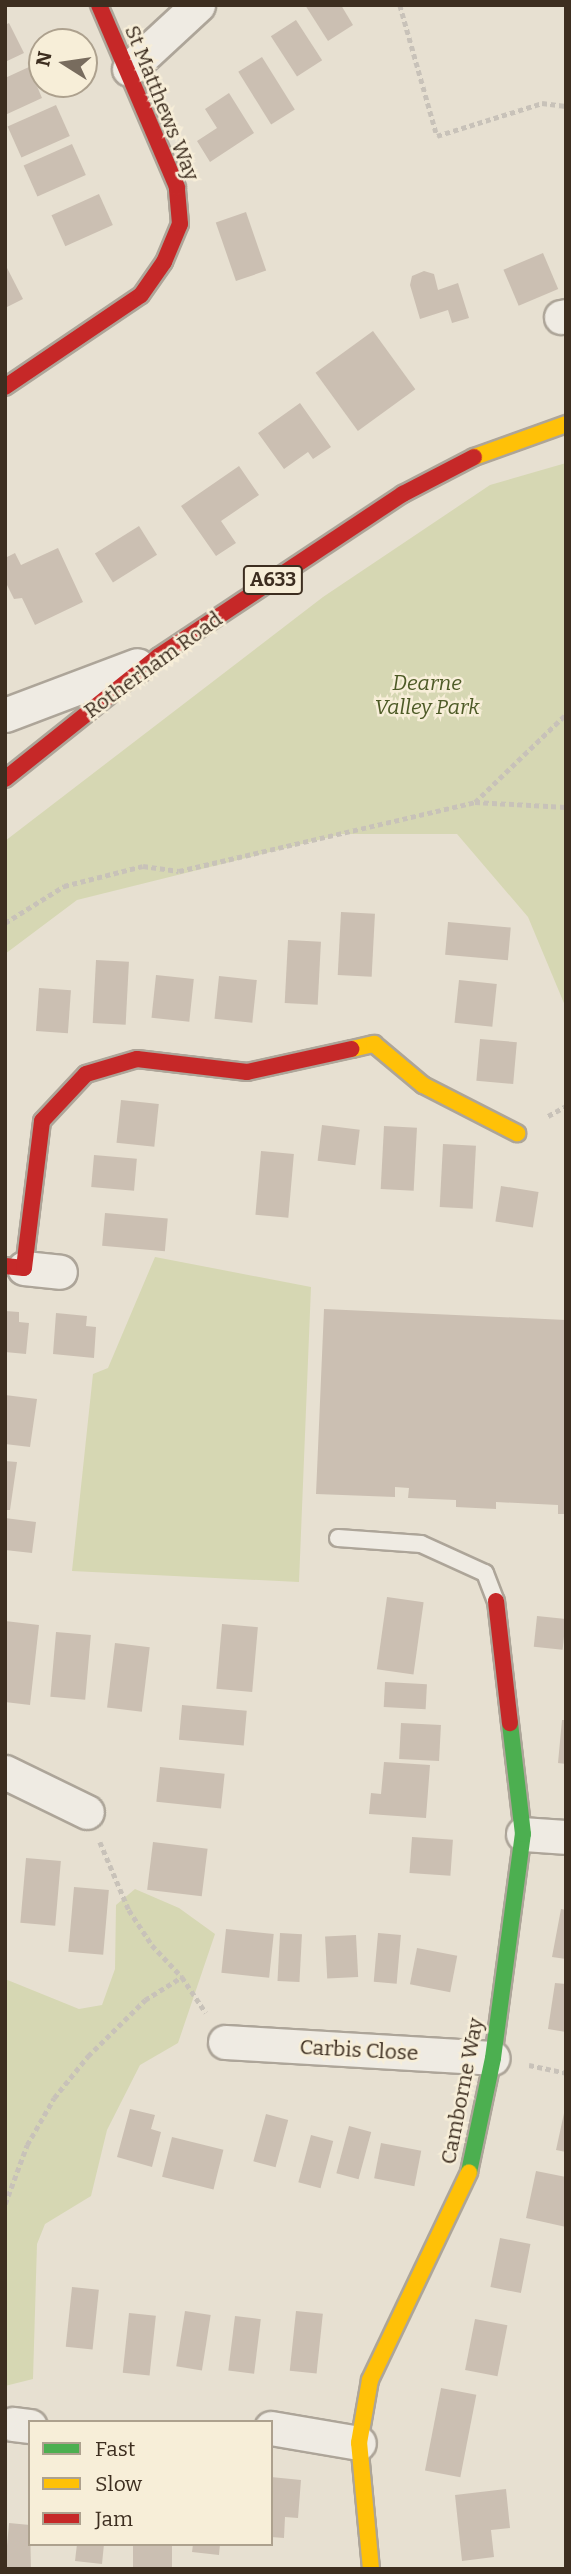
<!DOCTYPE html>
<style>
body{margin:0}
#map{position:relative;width:571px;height:2574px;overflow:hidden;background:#e7e0d1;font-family:Bitter,serif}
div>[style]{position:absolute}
.green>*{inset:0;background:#d6d7b3}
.building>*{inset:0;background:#cbbfb2;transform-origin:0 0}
.path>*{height:4.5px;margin-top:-2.25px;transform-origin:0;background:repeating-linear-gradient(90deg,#c8c2b9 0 5px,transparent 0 8.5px)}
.roads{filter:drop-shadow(2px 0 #ada599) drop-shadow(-2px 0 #ada599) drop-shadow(0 2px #ada599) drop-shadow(0 -2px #ada599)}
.lane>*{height:16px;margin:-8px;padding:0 8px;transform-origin:8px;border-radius:8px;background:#efebe3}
.street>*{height:33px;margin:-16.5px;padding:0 16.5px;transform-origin:16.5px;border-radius:16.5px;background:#efebe3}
.fast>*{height:16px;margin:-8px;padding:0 8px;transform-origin:8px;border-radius:8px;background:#4caf50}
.slow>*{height:16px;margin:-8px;padding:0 8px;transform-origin:8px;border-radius:8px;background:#ffc107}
.jam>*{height:16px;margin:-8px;padding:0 8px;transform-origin:8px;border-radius:8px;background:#c62828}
span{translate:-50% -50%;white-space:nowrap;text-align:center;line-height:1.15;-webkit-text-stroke:5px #f7eed8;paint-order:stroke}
.shield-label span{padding:2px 5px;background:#f7eed8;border:2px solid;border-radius:5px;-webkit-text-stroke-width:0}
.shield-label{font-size:19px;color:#3d2e20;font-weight:700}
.street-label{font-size:21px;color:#3d2e20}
.park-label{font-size:21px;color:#4d5a26;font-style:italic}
.frame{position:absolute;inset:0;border:7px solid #3d2e20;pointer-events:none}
.legend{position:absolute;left:28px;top:2420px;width:245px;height:126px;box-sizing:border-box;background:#f7eed8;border:2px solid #ada18e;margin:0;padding:9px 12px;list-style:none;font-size:21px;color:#3d2e20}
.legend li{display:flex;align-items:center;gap:14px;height:35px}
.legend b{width:35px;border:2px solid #ada18e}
.north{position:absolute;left:28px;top:28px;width:70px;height:70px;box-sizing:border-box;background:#f7eed8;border:2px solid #ada18e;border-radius:50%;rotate:282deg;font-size:19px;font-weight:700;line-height:28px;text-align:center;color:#3d2e20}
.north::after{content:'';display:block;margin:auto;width:24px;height:32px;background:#786c5e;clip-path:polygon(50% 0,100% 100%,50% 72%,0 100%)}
</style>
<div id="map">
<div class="green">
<div style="clip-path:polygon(566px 463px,566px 1008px,528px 917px,457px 834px,342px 834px,77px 900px,5px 954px,5px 841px,323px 597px,490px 485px)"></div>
<div style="clip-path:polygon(155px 1257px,311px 1287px,299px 1582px,72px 1571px,93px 1374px,108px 1368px)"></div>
<div style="clip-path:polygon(135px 1889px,179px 1908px,215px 1934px,178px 2043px,140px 2065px,107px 2130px,91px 2196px,45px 2224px,37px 2244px,33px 2379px,5px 2386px,5px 1979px,79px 2009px,102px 2005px,115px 1969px,116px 1905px)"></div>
</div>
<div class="building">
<div style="clip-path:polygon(305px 5px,341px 5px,353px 25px,328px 41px)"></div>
<div style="left:296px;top:20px;width:48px;height:30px;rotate:57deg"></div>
<div style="clip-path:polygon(9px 23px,24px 53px,5px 62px,5px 25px)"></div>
<div style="left:262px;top:57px;width:62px;height:28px;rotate:58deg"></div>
<div style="clip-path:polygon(29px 67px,42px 98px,5px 115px,5px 78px)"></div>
<div style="clip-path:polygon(229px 93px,254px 133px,210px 162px,197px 141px,217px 128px,205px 109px)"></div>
<div style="left:56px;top:105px;width:34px;height:53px;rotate:66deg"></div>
<div style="left:72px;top:144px;width:34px;height:53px;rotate:66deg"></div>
<div style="left:99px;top:194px;width:34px;height:52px;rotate:66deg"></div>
<div style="left:246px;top:212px;width:62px;height:32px;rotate:71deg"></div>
<div style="left:543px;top:253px;width:39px;height:43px;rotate:67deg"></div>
<div style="clip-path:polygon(5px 264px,23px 299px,5px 308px)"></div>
<div style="clip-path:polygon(424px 271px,434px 274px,438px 290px,458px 283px,469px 318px,452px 323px,448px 310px,420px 319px,410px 285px,412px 276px)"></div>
<div style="left:373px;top:331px;width:72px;height:71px;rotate:54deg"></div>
<div style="clip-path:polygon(300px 403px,331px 447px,313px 459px,308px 452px,284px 469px,258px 433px)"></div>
<div style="clip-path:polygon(239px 466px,259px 495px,221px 521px,236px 543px,216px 556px,181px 506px)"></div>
<div style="left:139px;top:526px;width:34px;height:52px;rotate:58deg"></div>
<div style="clip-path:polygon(58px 548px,83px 602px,35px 625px,22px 598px,14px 599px,5px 581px,5px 558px,15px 553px,21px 565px)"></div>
<div style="left:341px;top:912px;width:34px;height:63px;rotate:3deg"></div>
<div style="left:448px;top:922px;width:63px;height:33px;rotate:5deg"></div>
<div style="left:288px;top:940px;width:33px;height:63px;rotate:3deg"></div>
<div style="left:96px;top:960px;width:33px;height:63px;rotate:3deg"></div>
<div style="left:156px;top:975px;width:38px;height:43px;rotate:6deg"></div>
<div style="left:219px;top:976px;width:38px;height:43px;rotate:6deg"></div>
<div style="left:459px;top:980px;width:38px;height:43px;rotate:6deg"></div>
<div style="left:39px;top:988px;width:32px;height:43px;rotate:4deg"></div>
<div style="left:480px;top:1039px;width:37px;height:42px;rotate:5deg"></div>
<div style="left:121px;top:1100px;width:38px;height:43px;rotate:6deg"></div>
<div style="left:322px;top:1125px;width:38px;height:36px;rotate:7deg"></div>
<div style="left:384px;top:1126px;width:33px;height:63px;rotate:3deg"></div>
<div style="left:443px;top:1144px;width:33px;height:63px;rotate:3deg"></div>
<div style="left:261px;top:1151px;width:33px;height:64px;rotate:5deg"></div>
<div style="left:94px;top:1155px;width:43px;height:32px;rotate:5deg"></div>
<div style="left:501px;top:1186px;width:38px;height:36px;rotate:9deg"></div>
<div style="left:105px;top:1213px;width:63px;height:33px;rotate:5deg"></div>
<div style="clip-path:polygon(324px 1309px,566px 1320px,566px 1514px,558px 1514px,558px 1505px,496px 1502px,496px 1509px,456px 1507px,456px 1500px,408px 1498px,409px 1488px,395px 1487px,395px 1497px,316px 1494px)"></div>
<div style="clip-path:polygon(5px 1311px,19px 1312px,19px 1322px,29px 1323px,26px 1354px,5px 1352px)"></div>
<div style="clip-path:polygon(56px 1313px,87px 1316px,86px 1326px,96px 1327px,94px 1358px,53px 1354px)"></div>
<div style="clip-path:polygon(5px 1395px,37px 1399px,30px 1447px,5px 1444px)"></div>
<div style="clip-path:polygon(5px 1461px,17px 1462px,10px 1510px,5px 1510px)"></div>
<div style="clip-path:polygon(5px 1518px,36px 1522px,32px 1553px,5px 1550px)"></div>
<div style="left:387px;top:1597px;width:37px;height:73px;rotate:8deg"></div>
<div style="left:537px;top:1616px;width:29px;height:31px;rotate:6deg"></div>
<div style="clip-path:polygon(5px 1621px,39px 1625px,30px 1705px,5px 1702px)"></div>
<div style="left:222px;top:1624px;width:36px;height:65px;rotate:5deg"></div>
<div style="left:56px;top:1632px;width:35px;height:65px;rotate:5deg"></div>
<div style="left:115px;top:1643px;width:35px;height:65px;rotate:7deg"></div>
<div style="left:385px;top:1682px;width:42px;height:25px;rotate:3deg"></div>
<div style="left:182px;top:1705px;width:65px;height:35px;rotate:5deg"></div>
<div style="clip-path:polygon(562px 1720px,566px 1720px,566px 1764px,558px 1763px)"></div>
<div style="left:401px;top:1723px;width:40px;height:36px;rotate:3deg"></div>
<div style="clip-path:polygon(384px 1762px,430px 1765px,426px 1818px,369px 1814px,371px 1793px,381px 1794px)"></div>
<div style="left:160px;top:1767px;width:65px;height:35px;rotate:6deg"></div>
<div style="left:412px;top:1837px;width:41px;height:36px;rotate:4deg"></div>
<div style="left:153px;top:1842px;width:55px;height:48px;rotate:7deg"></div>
<div style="left:26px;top:1858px;width:35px;height:65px;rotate:5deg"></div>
<div style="left:74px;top:1887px;width:35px;height:65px;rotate:5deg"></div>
<div style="clip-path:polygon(561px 1909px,566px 1910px,566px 1959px,552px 1957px)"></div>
<div style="left:226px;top:1929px;width:48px;height:44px;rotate:6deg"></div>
<div style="left:280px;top:1933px;width:22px;height:48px;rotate:3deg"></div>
<div style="left:378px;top:1933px;width:23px;height:49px;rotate:5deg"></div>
<div style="left:356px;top:1935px;width:42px;height:31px;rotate:87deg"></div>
<div style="left:417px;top:1948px;width:41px;height:37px;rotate:11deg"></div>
<div style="clip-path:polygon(555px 1983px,566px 1984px,566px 2032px,548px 2029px)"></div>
<div style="clip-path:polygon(566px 2104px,566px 2152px,556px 2150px)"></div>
<div style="clip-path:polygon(130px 2109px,155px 2115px,151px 2129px,161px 2132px,152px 2167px,117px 2157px)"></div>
<div style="left:266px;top:2114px;width:23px;height:49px;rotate:15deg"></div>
<div style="left:349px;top:2126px;width:23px;height:49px;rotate:15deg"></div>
<div style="left:311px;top:2135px;width:23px;height:49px;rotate:15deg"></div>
<div style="left:172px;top:2137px;width:53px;height:41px;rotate:14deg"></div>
<div style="left:381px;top:2143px;width:41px;height:36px;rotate:11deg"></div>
<div style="clip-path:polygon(536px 2171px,566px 2177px,566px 2227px,526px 2218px)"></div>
<div style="left:500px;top:2238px;width:31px;height:50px;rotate:11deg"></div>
<div style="left:72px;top:2287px;width:27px;height:60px;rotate:6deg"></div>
<div style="left:185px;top:2311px;width:26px;height:56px;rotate:9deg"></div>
<div style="left:296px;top:2311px;width:27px;height:60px;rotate:6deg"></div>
<div style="left:129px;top:2313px;width:27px;height:60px;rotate:6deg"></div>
<div style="left:235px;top:2316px;width:26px;height:55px;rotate:7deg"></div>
<div style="left:475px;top:2319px;width:33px;height:52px;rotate:11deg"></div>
<div style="left:441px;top:2388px;width:36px;height:84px;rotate:11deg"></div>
<div style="clip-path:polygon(271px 2477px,301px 2480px,298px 2518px,285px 2517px,284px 2538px,271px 2537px)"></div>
<div style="clip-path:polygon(506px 2489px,510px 2528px,491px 2530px,494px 2557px,462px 2561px,455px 2495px)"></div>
<div style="clip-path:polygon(9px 2523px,30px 2525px,31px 2569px,5px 2569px)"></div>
<div style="clip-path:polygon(77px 2544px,104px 2544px,102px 2564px,75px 2561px)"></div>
<div style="left:133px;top:2544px;width:39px;height:23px"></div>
<div style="clip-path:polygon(193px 2544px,220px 2544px,219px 2555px,192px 2552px)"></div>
</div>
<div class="path">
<div style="left:400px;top:5px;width:136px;rotate:74.2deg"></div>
<div style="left:437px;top:136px;width:110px;rotate:-17.4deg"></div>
<div style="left:542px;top:103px;width:24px;rotate:7deg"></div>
<div style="left:475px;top:802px;width:127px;rotate:-44deg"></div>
<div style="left:5px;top:923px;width:70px;rotate:-32.1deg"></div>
<div style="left:64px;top:886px;width:81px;rotate:-14.2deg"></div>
<div style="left:143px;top:866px;width:36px;rotate:8deg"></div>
<div style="left:179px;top:871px;width:304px;rotate:-13.1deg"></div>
<div style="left:475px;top:802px;width:91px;rotate:3.1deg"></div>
<div style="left:548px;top:1116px;width:21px;rotate:-29deg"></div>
<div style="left:100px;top:1842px;width:74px;rotate:66.9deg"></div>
<div style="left:129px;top:1910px;width:42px;rotate:56.7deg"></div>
<div style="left:152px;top:1945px;width:44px;rotate:46.8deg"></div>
<div style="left:529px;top:2065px;width:38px;rotate:12deg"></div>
<div style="left:5px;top:2204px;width:63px;rotate:-69.6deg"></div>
<div style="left:27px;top:2145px;width:54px;rotate:-60.1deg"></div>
<div style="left:54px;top:2098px;width:54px;rotate:-51deg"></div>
<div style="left:88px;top:2056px;width:80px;rotate:-44.5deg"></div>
<div style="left:145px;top:2000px;width:44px;rotate:-31.9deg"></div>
<div style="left:182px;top:1977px;width:43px;rotate:56.3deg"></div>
</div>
<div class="roads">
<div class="lane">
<div style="left:338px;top:1538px;width:83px;rotate:4.1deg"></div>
<div style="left:421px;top:1544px;width:70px;rotate:24.4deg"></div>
<div style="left:485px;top:1573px;width:30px;rotate:69deg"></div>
</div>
<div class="street">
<div style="left:129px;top:69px;width:94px;rotate:-42.8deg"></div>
<div style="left:561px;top:317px;width:5px;rotate:-11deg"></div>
<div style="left:5px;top:715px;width:141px;rotate:-20.7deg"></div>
<div style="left:24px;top:1268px;width:36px;rotate:6deg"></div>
<div style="left:5px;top:1772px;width:91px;rotate:26deg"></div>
<div style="left:523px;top:1834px;width:43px;rotate:4deg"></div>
<div style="left:225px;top:2042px;width:268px;rotate:3.4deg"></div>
<div style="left:13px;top:2424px;width:17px;rotate:7deg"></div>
<div style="left:271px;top:2428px;width:89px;rotate:9.7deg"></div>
</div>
<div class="fast">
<div style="left:469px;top:2172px;width:116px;rotate:-78.1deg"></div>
<div style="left:493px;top:2058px;width:226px;rotate:-82.4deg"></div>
<div style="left:523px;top:1834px;width:112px;rotate:-96.7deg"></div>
</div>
<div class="slow">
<div style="left:474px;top:457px;width:98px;rotate:-19.7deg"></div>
<div style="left:352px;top:1049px;width:23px;rotate:-13deg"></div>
<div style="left:374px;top:1044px;width:64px;rotate:39.9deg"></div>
<div style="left:423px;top:1085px;width:106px;rotate:27.1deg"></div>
<div style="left:371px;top:2569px;width:127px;rotate:-95.4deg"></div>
<div style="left:359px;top:2443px;width:64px;rotate:-80.1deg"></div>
<div style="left:370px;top:2380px;width:230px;rotate:-64.5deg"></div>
</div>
<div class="jam">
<div style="left:5px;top:387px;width:164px;rotate:-34.1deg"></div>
<div style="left:141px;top:295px;width:40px;rotate:-55.1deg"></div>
<div style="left:164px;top:262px;width:41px;rotate:-67.2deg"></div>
<div style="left:180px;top:224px;width:37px;rotate:-95deg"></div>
<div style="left:177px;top:187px;width:198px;rotate:-113.2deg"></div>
<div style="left:5px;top:779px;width:197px;rotate:-38.6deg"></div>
<div style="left:159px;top:656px;width:293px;rotate:-33.6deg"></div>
<div style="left:403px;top:494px;width:80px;rotate:-27.5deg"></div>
<div style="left:5px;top:1266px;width:19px;rotate:6deg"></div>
<div style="left:24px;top:1268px;width:148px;rotate:-83deg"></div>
<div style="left:42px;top:1121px;width:64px;rotate:-46.9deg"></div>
<div style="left:86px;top:1074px;width:53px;rotate:-16.4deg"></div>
<div style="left:137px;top:1059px;width:111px;rotate:6.7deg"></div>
<div style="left:247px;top:1072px;width:107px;rotate:-12.4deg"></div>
<div style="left:496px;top:1601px;width:123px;rotate:83.5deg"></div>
</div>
</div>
<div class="shield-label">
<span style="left:273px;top:580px">A633</span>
</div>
<div class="street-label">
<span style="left:162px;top:103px;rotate:68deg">St Matthews Way</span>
<span style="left:153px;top:665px;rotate:-36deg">Rotherham Road</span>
<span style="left:359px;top:2050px;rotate:3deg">Carbis Close</span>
<span style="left:462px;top:2091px;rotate:-79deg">Camborne Way</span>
</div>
<div class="park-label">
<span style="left:427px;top:695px">Dearne<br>Valley Park</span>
</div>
<div class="frame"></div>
<ul class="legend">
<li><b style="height:9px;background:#4caf50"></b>Fast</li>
<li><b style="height:9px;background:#ffc107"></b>Slow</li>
<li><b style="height:9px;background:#c62828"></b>Jam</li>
</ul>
<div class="north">N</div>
</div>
